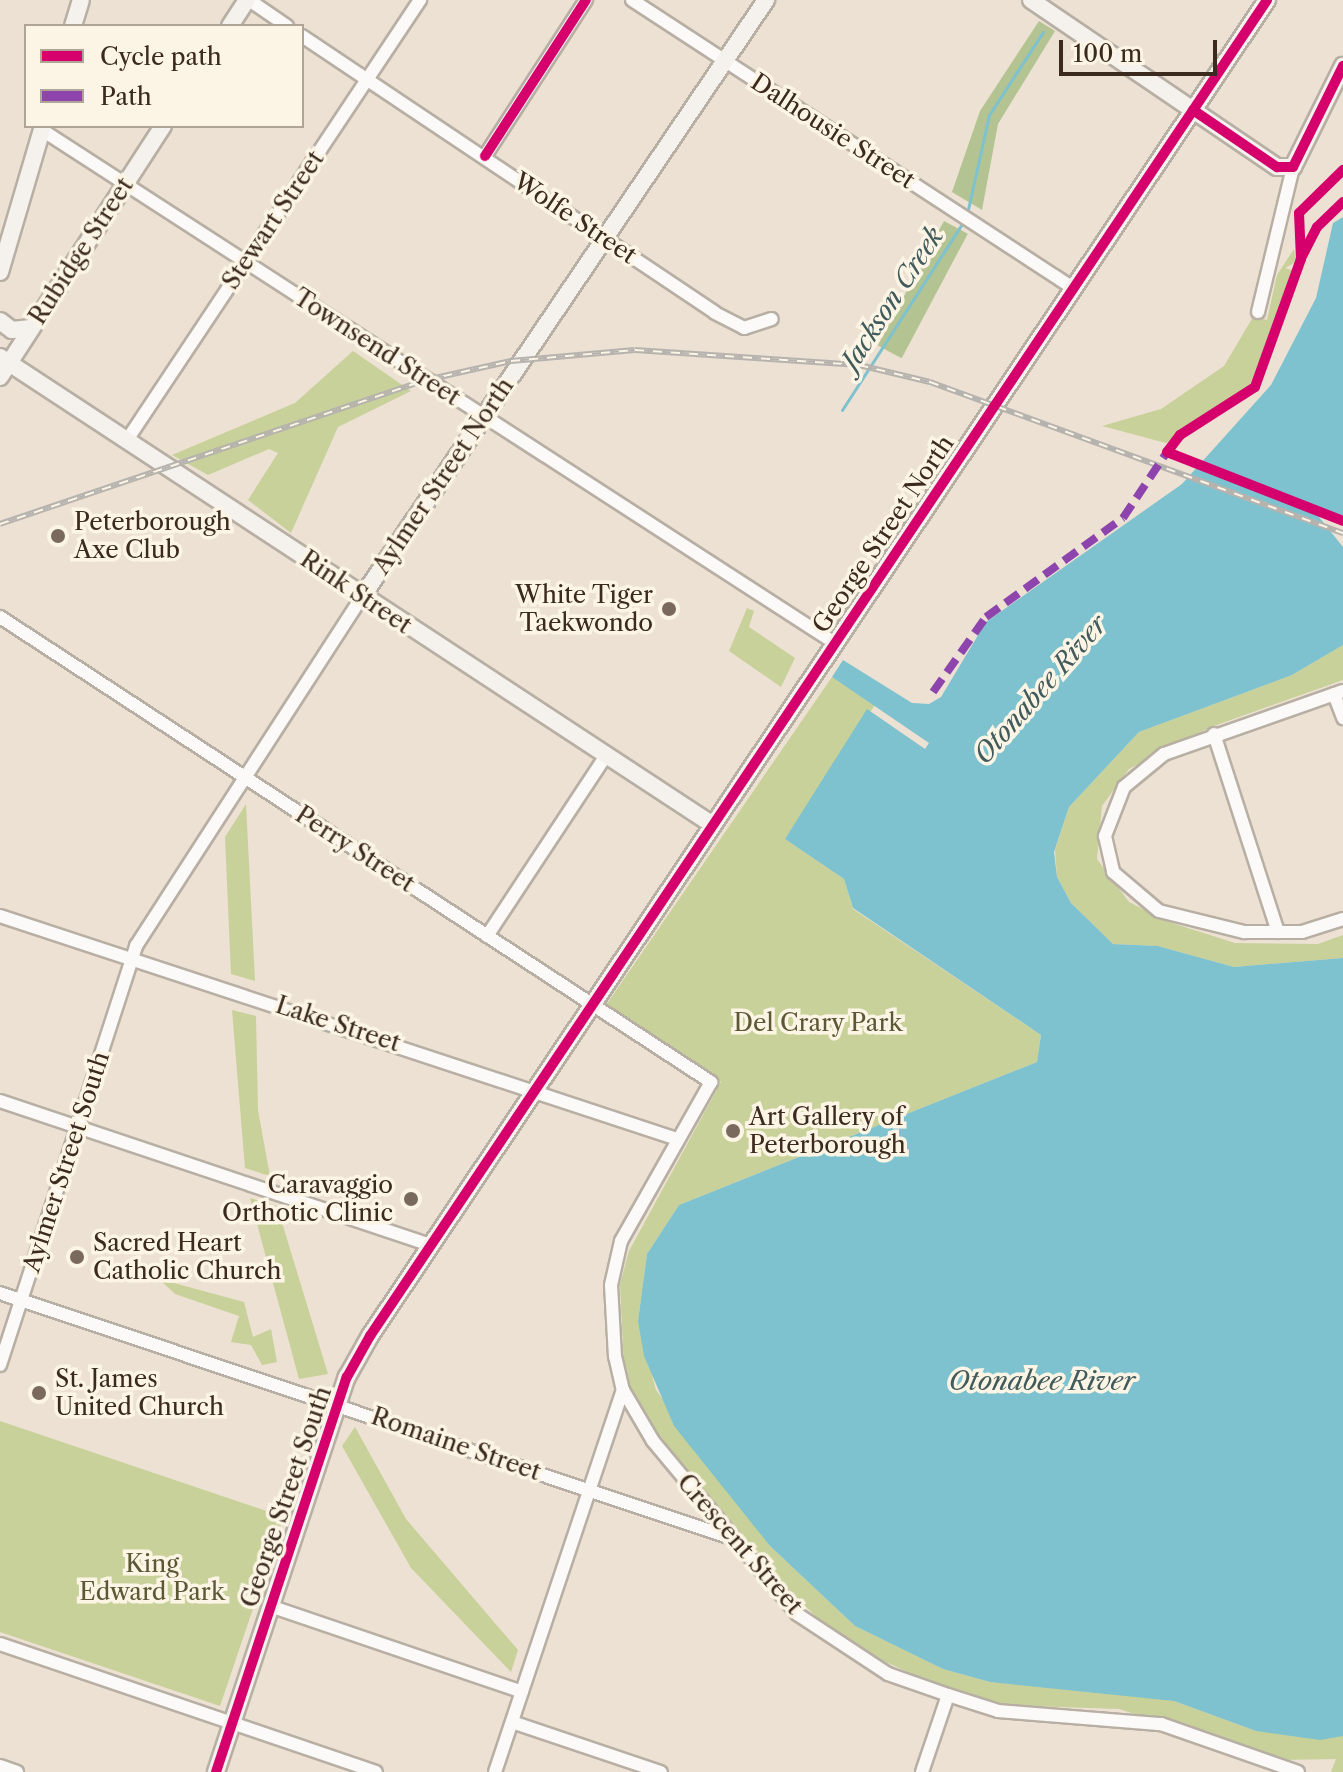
<!DOCTYPE html>
<style>
body{margin:0}
#map{position:relative;width:1343px;height:1772px;overflow:hidden;background:#ece1d2;font-family:"Libre Caslon Text",serif}
div>[style]{position:absolute}
.green>*{inset:0;background:#c8d199}
.forest>*{inset:0;background:#b4c392;transform-origin:0 0}
.water>*{inset:0;background:#7dc2ce}
.stream>*{height:3px;margin:-1.5px;padding:0 1.5px;transform-origin:1.5px;border-radius:1.5px;background:#7dc2ce}
.roads{filter:drop-shadow(2px 0 #b8afa4) drop-shadow(-2px 0 #b8afa4) drop-shadow(0 2px #b8afa4) drop-shadow(0 -2px #b8afa4)}
.street>*{height:12px;margin:-6px;padding:0 6px;transform-origin:6px;border-radius:6px;background:#fcfaf8}
.secondary>*{height:16px;margin:-8px;padding:0 8px;transform-origin:8px;border-radius:8px;background:#f5f2ed}
.rail>*{height:6px;margin-top:-3px;transform-origin:0;background:repeating-linear-gradient(90deg,#fcf5e5 0 9px,#b6b3af 0 18px);box-sizing:border-box;border-block:2px solid #b6b3af}
.quiet>*{height:8px;margin-top:-4px;transform-origin:0;background:repeating-linear-gradient(90deg,#8e44ad 0 16px,transparent 0 24px)}
.cycleway>*{height:10px;margin:-5px;padding:0 5px;transform-origin:5px;border-radius:5px;background:#d6006c}
.dots>*{width:22px;height:22px;translate:-50% -50%;box-sizing:border-box;border:4px solid #fcf5e5;border-radius:50%}
span{translate:-50% -50%;white-space:nowrap;text-align:center;line-height:1.15;-webkit-text-stroke:7px #fcf5e5;paint-order:stroke}
.street-label{font-size:24px;color:#3b2a1e}
.poi-label{font-size:24px;color:#3b2a1e}
.left{translate:0 -50%;text-align:left}
.right{translate:-100% -50%;text-align:right}
.park-label{font-size:24px;color:#5c5835}
.water-label{font-size:26px;color:#415a5b;font-style:italic}
.legend{position:absolute;left:24px;top:24px;width:280px;height:104px;box-sizing:border-box;background:#fcf5e5;border:2px solid #afa495;margin:0;padding:10px 14px;list-style:none;font-size:24px;color:#3b2a1e}
.legend li{display:flex;align-items:center;gap:16px;height:40px}
.legend b{width:40px;border:2px solid #afa495}
.scale{position:absolute;left:1059px;top:40px;width:158px;height:36px;box-sizing:border-box;border:4px solid #3b2a1e;border-top:0;padding-left:10px;font-size:24px;line-height:28px;white-space:nowrap;color:#3b2a1e;-webkit-text-stroke:6px #fcf5e5;paint-order:stroke}
</style>
<div id="map">
<div class="green">
<div style="clip-path:polygon(1294px 249px,1296px 262px,1285px 268px,1295px 271px,1292px 286px,1247px 391px,1166px 443px,1102px 426px,1161px 409px,1224px 366px,1253px 317px,1267px 320px,1277px 275px)"></div>
<div style="clip-path:polygon(353px 351px,411px 391px,338px 427px,291px 533px,248px 500px,278px 453px,269px 449px,208px 475px,172px 455px,295px 403px)"></div>
<div style="clip-path:polygon(747px 608px,754px 611px,749px 627px,795px 658px,781px 687px,729px 651px)"></div>
<div style="clip-path:polygon(1343px 645px,1343px 680px,1211px 727px,1129px 769px,1102px 806px,1097px 859px,1129px 902px,1169px 922px,1235px 943px,1318px 944px,1343px 935px,1343px 958px,1234px 967px,1158px 946px,1113px 944px,1071px 903px,1057px 877px,1055px 850px,1069px 807px,1139px 732px,1292px 675px)"></div>
<div style="clip-path:polygon(832px 677px,875px 705px,785px 839px,844px 879px,853px 909px,1041px 1035px,1037px 1062px,679px 1205px,647px 1254px,638px 1321px,656px 1390px,770px 1546px,855px 1626px,943px 1669px,990px 1682px,1127px 1693px,1174px 1701px,1256px 1731px,1343px 1736px,1343px 1772px,1331px 1772px,1336px 1759px,1279px 1760px,1119px 1709px,1002px 1705px,954px 1693px,846px 1644px,765px 1569px,632px 1400px,624px 1370px,620px 1284px,629px 1251px,721px 1082px,606px 1005px)"></div>
<div style="clip-path:polygon(246px 804px,255px 981px,231px 974px,225px 837px)"></div>
<div style="clip-path:polygon(232px 1010px,256px 1016px,258px 1110px,270px 1176px,245px 1168px)"></div>
<div style="clip-path:polygon(250px 1198px,277px 1206px,328px 1374px,299px 1379px)"></div>
<div style="clip-path:polygon(159px 1279px,244px 1302px,253px 1337px,271px 1329px,277px 1362px,262px 1365px,251px 1345px,231px 1342px,239px 1316px,175px 1294px)"></div>
<div style="clip-path:polygon(0 1421px,284px 1517px,220px 1706px,0 1632px)"></div>
<div style="clip-path:polygon(355px 1427px,406px 1519px,518px 1650px,511px 1672px,411px 1568px,342px 1446px)"></div>
</div>
<div class="forest">
<div style="clip-path:polygon(1039px 21px,1055px 31px,998px 124px,982px 210px,952px 192px,980px 111px)"></div>
<div style="left:944px;top:221px;width:27px;height:141px;rotate:28deg"></div>
</div>
<div class="water">
<div style="clip-path:polygon(1343px 217px,1343px 515px,1319px 517px,1343px 547px,1343px 645px,1292px 675px,1139px 732px,1069px 807px,1054px 852px,1057px 877px,1071px 903px,1113px 944px,1158px 946px,1234px 967px,1343px 958px,1343px 1736px,1320px 1740px,1256px 1731px,1174px 1701px,990px 1682px,943px 1669px,855px 1626px,770px 1546px,674px 1426px,644px 1356px,638px 1321px,647px 1254px,679px 1205px,1037px 1062px,1041px 1035px,853px 908px,844px 879px,785px 839px,867px 709px,925px 749px,929px 743px,832px 677px,843px 660px,912px 703px,929px 704px,941px 697px,986px 622px,1182px 484px,1271px 385px,1316px 298px,1333px 223px)"></div>
</div>
<div class="stream">
<div style="left:967px;top:214px;width:101px;rotate:-77.5deg"></div>
<div style="left:989px;top:115px;width:99px;rotate:-57deg"></div>
<div style="left:842px;top:410px;width:225px;rotate:-57.2deg"></div>
</div>
<div class="roads">
<div class="street">
<div style="left:249px;top:0;width:46px;rotate:34.4deg"></div>
<div style="left:632px;top:0;width:527px;rotate:33.15deg"></div>
<div style="left:302px;top:36px;width:497px;rotate:33.8deg"></div>
<div style="left:715px;top:313px;width:33px;rotate:27deg"></div>
<div style="left:744px;top:328px;width:29px;rotate:-18deg"></div>
<div style="left:42px;top:130px;width:942px;rotate:32.91deg"></div>
<div style="left:485px;top:156px;width:186px;rotate:-57.1deg"></div>
<div style="left:1258px;top:312px;width:149px;rotate:-76.4deg"></div>
<div style="left:127px;top:440px;width:529px;rotate:-56.34deg"></div>
<div style="left:0;top:617px;width:850px;rotate:33.19deg"></div>
<div style="left:711px;top:1082px;width:183px;rotate:119.5deg"></div>
<div style="left:621px;top:1241px;width:45px;rotate:102.8deg"></div>
<div style="left:611px;top:1285px;width:71px;rotate:86.8deg"></div>
<div style="left:615px;top:1356px;width:35px;rotate:77deg"></div>
<div style="left:623px;top:1390px;width:59px;rotate:59.5deg"></div>
<div style="left:653px;top:1441px;width:225px;rotate:50.2deg"></div>
<div style="left:797px;top:1614px;width:109px;rotate:33.4deg"></div>
<div style="left:888px;top:1674px;width:64px;rotate:19.3deg"></div>
<div style="left:948px;top:1695px;width:52px;rotate:17.7deg"></div>
<div style="left:998px;top:1711px;width:164px;rotate:4.6deg"></div>
<div style="left:1161px;top:1724px;width:145px;rotate:19.3deg"></div>
<div style="left:1343px;top:691px;width:190px;rotate:160.6deg"></div>
<div style="left:1164px;top:754px;width:52px;rotate:140.5deg"></div>
<div style="left:1124px;top:787px;width:53px;rotate:111.2deg"></div>
<div style="left:1105px;top:836px;width:37px;rotate:77deg"></div>
<div style="left:1113px;top:872px;width:60px;rotate:40.3deg"></div>
<div style="left:1159px;top:911px;width:88px;rotate:13.9deg"></div>
<div style="left:1244px;top:932px;width:58px"></div>
<div style="left:1302px;top:932px;width:43px;rotate:-17.6deg"></div>
<div style="left:1334px;top:694px;width:26px;rotate:69deg"></div>
<div style="left:1214px;top:734px;width:208px;rotate:72.1deg"></div>
<div style="left:0;top:916px;width:710px;rotate:18.23deg"></div>
<div style="left:487px;top:936px;width:214px;rotate:-56.6deg"></div>
<div style="left:0;top:1101px;width:453px;rotate:18.5deg"></div>
<div style="left:0;top:1293px;width:768px;rotate:18.53deg"></div>
<div style="left:0;top:1365px;width:441px;rotate:-72deg"></div>
<div style="left:136px;top:946px;width:416px;rotate:-57.1deg"></div>
<div style="left:270px;top:1606px;width:266px;rotate:18.8deg"></div>
<div style="left:0;top:1644px;width:397px;rotate:18.8deg"></div>
<div style="left:512px;top:1722px;width:157px;rotate:18.6deg"></div>
<div style="left:0;top:1766px;width:18px;rotate:19deg"></div>
<div style="left:495px;top:1772px;width:403px;rotate:-71.5deg"></div>
<div style="left:922px;top:1772px;width:81px;rotate:-71.3deg"></div>
</div>
<div class="secondary">
<div style="left:1031px;top:0;width:297px;rotate:34.2deg"></div>
<div style="left:1277px;top:167px;width:16px"></div>
<div style="left:1293px;top:167px;width:113px;rotate:-63.7deg"></div>
<div style="left:73px;top:26px;width:27px;rotate:-73deg"></div>
<div style="left:230px;top:26px;width:31px;rotate:-57deg"></div>
<div style="left:0;top:272px;width:152px;rotate:-73.6deg"></div>
<div style="left:0;top:321px;width:15px;rotate:37deg"></div>
<div style="left:12px;top:330px;width:19px;rotate:-6deg"></div>
<div style="left:0;top:357px;width:853px;rotate:33.28deg"></div>
<div style="left:0;top:377px;width:299px;rotate:-57deg"></div>
<div style="left:362px;top:597px;width:721px;rotate:-55.91deg"></div>
<div style="left:216px;top:1772px;width:416px;rotate:-71.7deg"></div>
<div style="left:347px;top:1377px;width:47px;rotate:-60.7deg"></div>
<div style="left:370px;top:1336px;width:1609px;rotate:-56.12deg"></div>
</div>
</div>
<div class="rail">
<div style="left:0;top:524px;width:450px;rotate:-18.7deg"></div>
<div style="left:426px;top:380px;width:87px;rotate:-12.6deg"></div>
<div style="left:511px;top:361px;width:124px;rotate:-5.1deg"></div>
<div style="left:635px;top:350px;width:225px;rotate:3.8deg"></div>
<div style="left:859px;top:365px;width:73px;rotate:13.5deg"></div>
<div style="left:930px;top:382px;width:440px;rotate:20.1deg"></div>
</div>
<div class="quiet">
<div style="left:933px;top:692px;width:92px;rotate:-54.8deg"></div>
<div style="left:986px;top:617px;width:169px;rotate:-35.9deg"></div>
<div style="left:1123px;top:518px;width:79px;rotate:-56.3deg"></div>
</div>
<div class="cycleway">
<div style="left:1193px;top:110px;width:102px;rotate:34.2deg"></div>
<div style="left:1277px;top:167px;width:16px"></div>
<div style="left:1293px;top:167px;width:113px;rotate:-63.7deg"></div>
<div style="left:485px;top:156px;width:186px;rotate:-57.1deg"></div>
<div style="left:1343px;top:202px;width:36px;rotate:136deg"></div>
<div style="left:1317px;top:227px;width:36px;rotate:117deg"></div>
<div style="left:1301px;top:259px;width:136px;rotate:109.8deg"></div>
<div style="left:1255px;top:387px;width:89px;rotate:147.4deg"></div>
<div style="left:1180px;top:435px;width:21px;rotate:127deg"></div>
<div style="left:1167px;top:452px;width:189px;rotate:21.4deg"></div>
<div style="left:1301px;top:259px;width:46px;rotate:-92.5deg"></div>
<div style="left:1299px;top:213px;width:62px;rotate:-44.3deg"></div>
<div style="left:216px;top:1772px;width:416px;rotate:-71.7deg"></div>
<div style="left:347px;top:1377px;width:47px;rotate:-60.7deg"></div>
<div style="left:370px;top:1336px;width:1609px;rotate:-56.12deg"></div>
</div>
<div class="dots">
<div style="left:58px;top:536px;background:#796a5d"></div>
<div style="left:669px;top:609px;background:#796a5d"></div>
<div style="left:733px;top:1131px;background:#796a5d"></div>
<div style="left:411px;top:1199px;background:#796a5d"></div>
<div style="left:77px;top:1257px;background:#796a5d"></div>
<div style="left:39px;top:1393px;background:#796a5d"></div>
</div>
<div class="street-label">
<span style="left:833px;top:131px;rotate:33deg">Dalhousie Street</span>
<span style="left:575px;top:218px;rotate:34deg">Wolfe Street</span>
<span style="left:273px;top:220px;rotate:-56deg">Stewart Street</span>
<span style="left:81px;top:251px;rotate:-57deg">Rubidge Street</span>
<span style="left:377px;top:347px;rotate:33deg">Townsend Street</span>
<span style="left:443px;top:476px;rotate:-56deg">Aylmer Street North</span>
<span style="left:883px;top:534px;rotate:-56deg">George Street North</span>
<span style="left:356px;top:592px;rotate:34deg">Rink Street</span>
<span style="left:355px;top:849px;rotate:33deg">Perry Street</span>
<span style="left:338px;top:1024px;rotate:18deg">Lake Street</span>
<span style="left:66px;top:1162px;rotate:-72deg">Aylmer Street South</span>
<span style="left:456px;top:1444px;rotate:19deg">Romaine Street</span>
<span style="left:286px;top:1497px;rotate:-71deg">George Street South</span>
<span style="left:740px;top:1544px;rotate:49deg">Crescent Street</span>
</div>
<div class="poi-label">
<span class="left" style="left:74px;top:536px">Peterborough<br>Axe Club</span>
<span class="right" style="left:653px;top:609px">White Tiger<br>Taekwondo</span>
<span class="left" style="left:749px;top:1131px">Art Gallery of<br>Peterborough</span>
<span class="right" style="left:393px;top:1199px">Caravaggio<br>Orthotic Clinic</span>
<span class="left" style="left:93px;top:1257px">Sacred Heart<br>Catholic Church</span>
<span class="left" style="left:55px;top:1393px">St. James<br>United Church</span>
</div>
<div class="park-label">
<span style="left:818px;top:1023px">Del Crary Park</span>
<span style="left:152px;top:1578px">King<br>Edward Park</span>
</div>
<div class="water-label">
<span style="left:893px;top:299px;rotate:-57deg">Jackson Creek</span>
<span style="left:1041px;top:690px;rotate:-49deg">Otonabee River</span>
<span style="left:1042px;top:1382px">Otonabee River</span>
</div>
<ul class="legend">
<li><b style="height:10px;background:#d6006c"></b>Cycle path</li>
<li><b style="height:10px;background:#8e44ad"></b>Path</li>
</ul>
<div class="scale">100 m</div>
</div>
